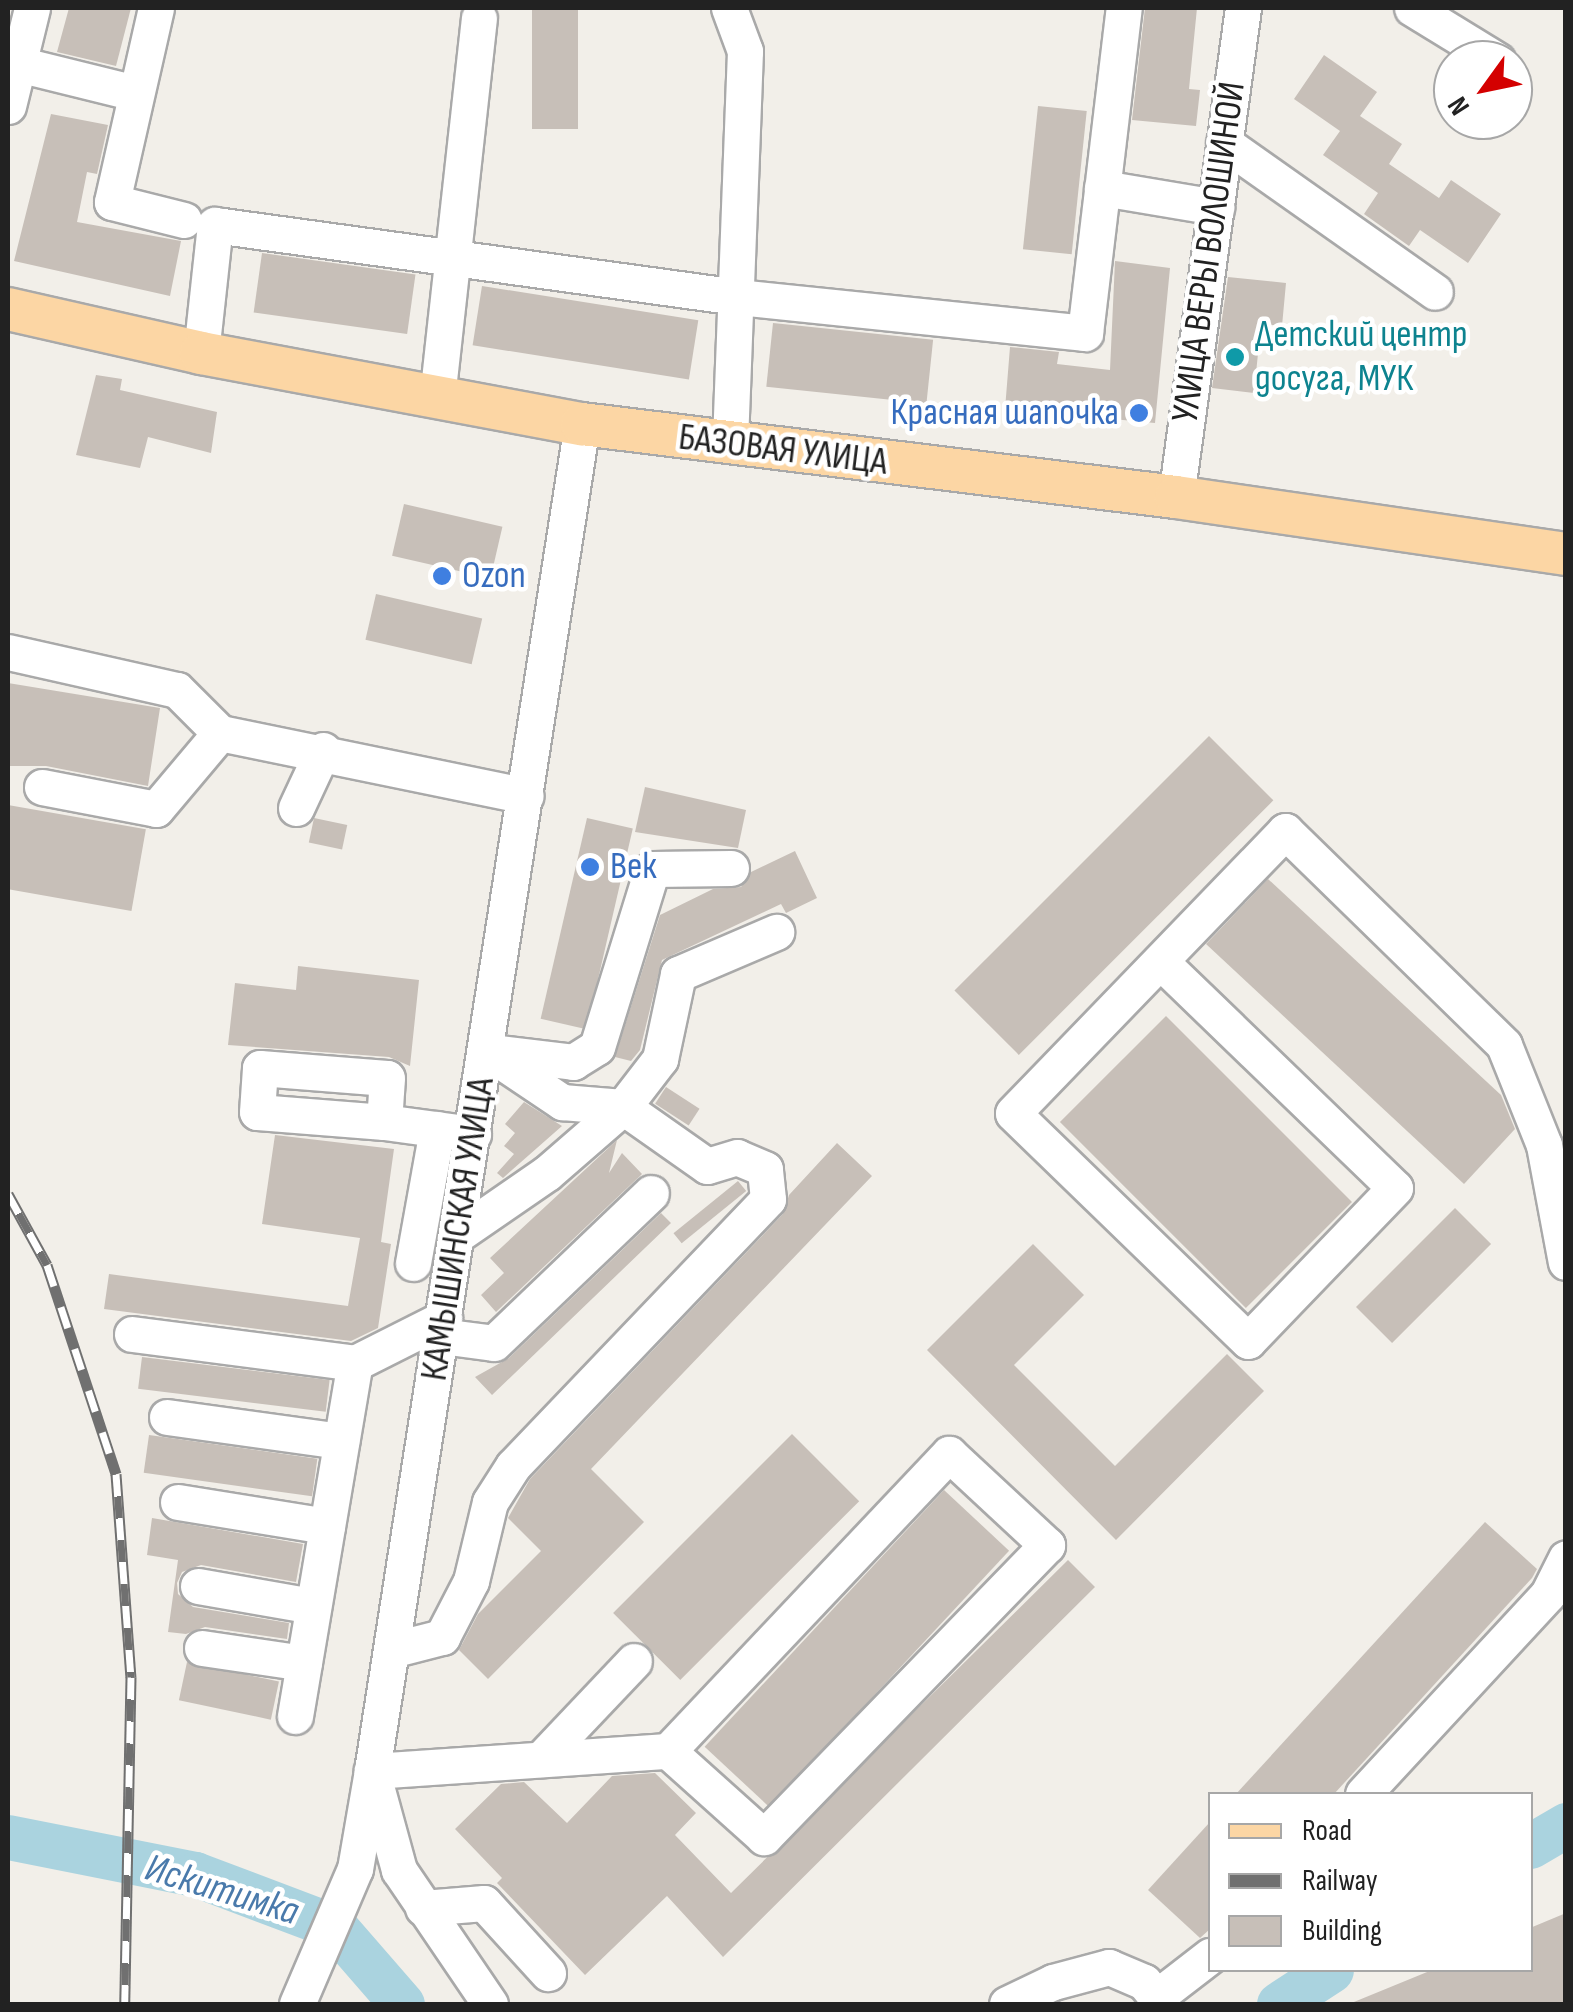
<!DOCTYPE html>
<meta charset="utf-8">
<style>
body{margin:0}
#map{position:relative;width:1573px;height:2012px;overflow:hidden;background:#f2efe9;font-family:"Sofia Sans Condensed",sans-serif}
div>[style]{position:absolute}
.river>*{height:45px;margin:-22.5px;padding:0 22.5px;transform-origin:22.5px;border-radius:22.5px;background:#aad3df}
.building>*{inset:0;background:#c7bfb8;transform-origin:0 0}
.roads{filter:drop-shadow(2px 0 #a9a9a9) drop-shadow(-2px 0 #a9a9a9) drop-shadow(0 2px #a9a9a9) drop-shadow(0 -2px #a9a9a9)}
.minor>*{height:35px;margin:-17.5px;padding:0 17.5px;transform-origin:17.5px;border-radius:17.5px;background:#fff}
.major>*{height:42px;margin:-21px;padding:0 21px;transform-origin:21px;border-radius:21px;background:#fcd6a4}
.rail>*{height:11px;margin-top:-5.5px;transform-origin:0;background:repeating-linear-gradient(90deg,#fff 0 22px,#707070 0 44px);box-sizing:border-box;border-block:2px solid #707070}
.dots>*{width:28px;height:28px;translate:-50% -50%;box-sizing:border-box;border:5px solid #fff;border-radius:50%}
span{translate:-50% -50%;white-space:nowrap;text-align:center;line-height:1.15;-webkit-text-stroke:9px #fff;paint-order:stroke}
.street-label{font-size:38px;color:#222}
.culture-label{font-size:38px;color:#0d838f}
.left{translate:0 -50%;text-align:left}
.shop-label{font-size:38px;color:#366cbe}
.right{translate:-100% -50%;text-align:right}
.water-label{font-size:40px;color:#4a7aab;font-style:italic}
.frame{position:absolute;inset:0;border:10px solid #222;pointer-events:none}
.legend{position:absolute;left:1208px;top:1792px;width:325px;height:180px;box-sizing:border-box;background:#fff;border:2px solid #a7a7a7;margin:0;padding:12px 18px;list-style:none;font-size:30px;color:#222}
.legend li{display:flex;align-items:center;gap:20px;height:50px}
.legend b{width:50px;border:2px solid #a7a7a7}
.north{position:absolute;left:1433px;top:40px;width:100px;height:100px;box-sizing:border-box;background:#fff;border:2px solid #a7a7a7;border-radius:50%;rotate:237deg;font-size:28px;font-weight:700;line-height:40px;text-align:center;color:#222}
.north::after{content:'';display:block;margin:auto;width:35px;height:45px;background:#d40000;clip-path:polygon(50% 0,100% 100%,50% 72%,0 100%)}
</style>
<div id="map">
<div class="river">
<div style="left:8px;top:1837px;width:191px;rotate:11.2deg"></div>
<div style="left:195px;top:1874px;width:150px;rotate:20.7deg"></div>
<div style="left:335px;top:1927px;width:102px;rotate:49deg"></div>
<div style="left:1530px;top:1846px;width:42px;rotate:-30.3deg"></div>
<div style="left:1279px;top:2004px;width:62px;rotate:-33.2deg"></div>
</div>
<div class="building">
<div style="clip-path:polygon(69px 8px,131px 8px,116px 66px,57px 52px)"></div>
<div style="left:532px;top:8px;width:46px;height:121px"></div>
<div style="clip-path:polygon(1145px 8px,1197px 8px,1189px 89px,1200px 90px,1196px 126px,1132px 120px)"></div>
<div style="clip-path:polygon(1324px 55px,1377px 92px,1360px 116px,1402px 144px,1389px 164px,1439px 198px,1451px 180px,1501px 214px,1468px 263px,1420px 230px,1409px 246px,1364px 214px,1378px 193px,1323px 155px,1340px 131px,1294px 99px)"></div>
<div style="left:1038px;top:106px;width:49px;height:144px;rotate:6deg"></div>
<div style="clip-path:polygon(51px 114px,108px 125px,97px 174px,87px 172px,77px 222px,181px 241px,170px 296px,14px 261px)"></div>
<div style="left:262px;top:253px;width:155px;height:60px;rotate:8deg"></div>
<div style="clip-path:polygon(1115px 261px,1170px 268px,1155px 423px,1005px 409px,1010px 347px,1059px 352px,1057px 364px,1110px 370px)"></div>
<div style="clip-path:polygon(1228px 277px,1286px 283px,1282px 326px,1261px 324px,1254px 393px,1212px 388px)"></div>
<div style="left:482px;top:286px;width:219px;height:60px;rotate:9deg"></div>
<div style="left:773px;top:323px;width:161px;height:64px;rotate:6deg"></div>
<div style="clip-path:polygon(96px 375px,122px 379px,120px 390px,217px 412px,211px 453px,148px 437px,140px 468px,76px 455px)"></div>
<div style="left:404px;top:504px;width:101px;height:53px;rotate:13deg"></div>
<div style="left:376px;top:594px;width:109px;height:47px;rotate:13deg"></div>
<div style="clip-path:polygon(8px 683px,160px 708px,148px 786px,46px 766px,8px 766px)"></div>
<div style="left:1209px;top:736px;width:91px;height:360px;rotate:45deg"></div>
<div style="clip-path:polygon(645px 787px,746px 810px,738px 848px,635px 832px)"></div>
<div style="left:8px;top:805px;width:140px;height:83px;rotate:10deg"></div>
<div style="left:314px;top:818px;width:34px;height:25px;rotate:12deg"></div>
<div style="left:587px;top:818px;width:47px;height:206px;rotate:13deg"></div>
<div style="clip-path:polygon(795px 851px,817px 898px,786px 913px,781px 904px,662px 960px,640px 1050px,631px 1061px,615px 1057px,660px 915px,713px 889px,741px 887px,751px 872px)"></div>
<div style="clip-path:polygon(1268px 879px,1501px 1095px,1515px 1129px,1464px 1184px,1206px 944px)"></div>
<div style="clip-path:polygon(298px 966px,419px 980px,410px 1066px,389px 1057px,228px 1045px,235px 983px,296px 990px)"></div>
<div style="left:1166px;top:1016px;width:263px;height:150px;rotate:45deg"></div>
<div style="left:666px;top:1087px;width:40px;height:20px;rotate:33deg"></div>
<div style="clip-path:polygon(524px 1102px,562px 1126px,503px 1178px,497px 1173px,514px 1154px,504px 1146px,515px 1133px,505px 1124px)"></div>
<div style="clip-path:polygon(275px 1135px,394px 1149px,381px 1242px,391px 1244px,378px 1328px,351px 1341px,104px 1309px,109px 1274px,348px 1306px,360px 1238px,262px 1224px)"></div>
<div style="clip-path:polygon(617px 1140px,609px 1173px,622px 1153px,642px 1174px,496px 1312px,481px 1295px,504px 1273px,490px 1258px)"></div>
<div style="clip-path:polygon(837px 1143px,872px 1176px,591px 1469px,644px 1522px,488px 1679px,459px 1650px,478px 1614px,541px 1551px,508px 1518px,530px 1479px,783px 1214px,789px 1195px)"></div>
<div style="left:738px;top:1181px;width:13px;height:83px;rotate:51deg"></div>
<div style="left:1455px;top:1208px;width:51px;height:140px;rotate:45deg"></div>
<div style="clip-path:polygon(661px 1213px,671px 1223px,492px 1395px,475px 1377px,509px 1358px)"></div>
<div style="clip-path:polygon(1033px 1244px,1084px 1295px,1014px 1365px,1115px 1466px,1227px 1354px,1264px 1391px,1116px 1540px,927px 1350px)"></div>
<div style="left:142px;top:1357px;width:189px;height:32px;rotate:7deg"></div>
<div style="left:792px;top:1434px;width:95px;height:253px;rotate:45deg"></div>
<div style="left:149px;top:1435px;width:170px;height:38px;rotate:8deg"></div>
<div style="left:944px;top:1490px;width:89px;height:351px;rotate:43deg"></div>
<div style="clip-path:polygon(152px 1518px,303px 1544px,296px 1582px,201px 1565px,182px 1572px,177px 1583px,178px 1594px,193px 1607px,289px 1623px,287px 1639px,205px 1627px,186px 1634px,168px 1632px,178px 1560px,147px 1555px)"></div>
<div style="clip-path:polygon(1485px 1522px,1537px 1569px,1532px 1578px,1334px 1794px,1236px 1794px)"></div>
<div style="clip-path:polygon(1068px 1560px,1095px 1587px,723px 1957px,667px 1896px,585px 1975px,497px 1883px,502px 1878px,455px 1829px,501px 1784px,524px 1782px,567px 1823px,612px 1776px,655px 1773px,696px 1813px,675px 1835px,731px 1893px)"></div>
<div style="left:187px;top:1662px;width:94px;height:39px;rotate:12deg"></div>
<div style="clip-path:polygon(1210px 1822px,1210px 1929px,1200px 1938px,1148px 1890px)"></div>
<div style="clip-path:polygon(1566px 1913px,1566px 2004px,1349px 2004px,1432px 1970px,1530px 1970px,1530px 1928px)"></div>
</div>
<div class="roads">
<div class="minor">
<div style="left:156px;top:8px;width:199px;rotate:102.8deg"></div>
<div style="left:112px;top:202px;width:74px;rotate:14deg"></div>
<div style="left:729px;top:8px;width:46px;rotate:69.6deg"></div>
<div style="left:745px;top:51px;width:393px;rotate:92.2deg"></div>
<div style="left:1412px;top:8px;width:100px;rotate:31.5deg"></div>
<div style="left:18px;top:64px;width:121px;rotate:13.9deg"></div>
<div style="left:8px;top:106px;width:101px;rotate:-76.2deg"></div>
<div style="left:1224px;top:143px;width:258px;rotate:35.2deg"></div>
<div style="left:1102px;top:188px;width:116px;rotate:9.5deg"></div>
<div style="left:201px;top:353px;width:129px;rotate:-83.8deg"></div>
<div style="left:215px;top:225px;width:527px;rotate:7.85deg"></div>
<div style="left:737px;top:297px;width:350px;rotate:5.9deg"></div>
<div style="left:1085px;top:333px;width:327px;rotate:-83.2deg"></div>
<div style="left:437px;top:398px;width:382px;rotate:-83.7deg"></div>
<div style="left:1176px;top:497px;width:494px;rotate:-82.2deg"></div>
<div style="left:8px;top:652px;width:173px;rotate:12.7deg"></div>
<div style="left:177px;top:690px;width:61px;rotate:45deg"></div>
<div style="left:220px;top:733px;width:312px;rotate:11.6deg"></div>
<div style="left:42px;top:787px;width:116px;rotate:10.9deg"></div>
<div style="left:156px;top:809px;width:99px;rotate:-49.9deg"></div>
<div style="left:296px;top:808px;width:64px;rotate:-65deg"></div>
<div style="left:1161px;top:962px;width:325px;rotate:44deg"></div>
<div style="left:1395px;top:1188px;width:212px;rotate:133.9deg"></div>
<div style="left:1248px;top:1341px;width:327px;rotate:-135.9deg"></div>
<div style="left:1013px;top:1113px;width:392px;rotate:-46deg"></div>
<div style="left:1285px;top:831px;width:306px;rotate:44.3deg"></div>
<div style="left:1504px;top:1045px;width:108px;rotate:68.2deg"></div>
<div style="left:1544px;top:1145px;width:119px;rotate:79.4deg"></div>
<div style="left:486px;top:1051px;width:92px;rotate:33.9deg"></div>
<div style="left:562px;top:1102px;width:61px;rotate:4.7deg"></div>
<div style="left:623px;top:1107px;width:61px;rotate:-52.4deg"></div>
<div style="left:660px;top:1059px;width:87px;rotate:-78deg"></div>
<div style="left:678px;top:974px;width:107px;rotate:-23.2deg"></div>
<div style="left:492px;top:1052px;width:82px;rotate:7deg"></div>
<div style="left:573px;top:1062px;width:28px;rotate:-32deg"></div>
<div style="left:597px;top:1047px;width:186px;rotate:-72.8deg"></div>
<div style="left:652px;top:869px;width:79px;rotate:-0.7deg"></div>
<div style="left:384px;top:1122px;width:127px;rotate:-175.5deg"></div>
<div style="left:257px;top:1112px;width:44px;rotate:-86.1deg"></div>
<div style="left:260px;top:1068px;width:127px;rotate:4.5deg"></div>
<div style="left:387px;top:1078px;width:44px;rotate:93.9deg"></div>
<div style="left:384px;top:1122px;width:90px;rotate:7.7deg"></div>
<div style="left:413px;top:1263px;width:136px;rotate:-79.8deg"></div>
<div style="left:132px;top:1334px;width:225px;rotate:7.4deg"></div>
<div style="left:441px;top:1336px;width:53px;rotate:7.5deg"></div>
<div style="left:494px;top:1343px;width:217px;rotate:-43.7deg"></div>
<div style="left:167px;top:1417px;width:176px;rotate:7.9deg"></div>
<div style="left:178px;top:1502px;width:151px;rotate:9.2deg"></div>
<div style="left:198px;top:1586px;width:117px;rotate:9.9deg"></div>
<div style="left:202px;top:1648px;width:103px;rotate:8.4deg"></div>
<div style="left:391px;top:1650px;width:53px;rotate:-14.3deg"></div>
<div style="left:442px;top:1637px;width:63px;rotate:-62.6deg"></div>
<div style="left:471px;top:1581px;width:81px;rotate:-76.5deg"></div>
<div style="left:490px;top:1502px;width:43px;rotate:-57.4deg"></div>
<div style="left:513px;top:1466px;width:369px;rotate:-46.3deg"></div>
<div style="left:768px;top:1199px;width:30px;rotate:-96deg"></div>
<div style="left:765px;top:1169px;width:30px;rotate:-157deg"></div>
<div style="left:737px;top:1157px;width:31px;rotate:163deg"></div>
<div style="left:707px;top:1166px;width:103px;rotate:-144.9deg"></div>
<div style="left:623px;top:1107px;width:101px;rotate:139deg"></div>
<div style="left:547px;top:1173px;width:109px;rotate:145.4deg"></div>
<div style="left:295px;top:1716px;width:358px;rotate:-80.4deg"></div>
<div style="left:355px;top:1363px;width:100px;rotate:-26.8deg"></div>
<div style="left:541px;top:1759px;width:135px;rotate:-46.5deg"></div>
<div style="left:1363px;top:1794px;width:272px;rotate:-47.2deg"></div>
<div style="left:1548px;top:1594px;width:40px;rotate:-63.4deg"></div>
<div style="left:423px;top:1908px;width:61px;rotate:-4.7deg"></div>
<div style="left:484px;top:1903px;width:95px;rotate:47.6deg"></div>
<div style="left:1158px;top:1996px;width:66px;rotate:-37.6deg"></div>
<div style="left:297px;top:2004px;width:147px;rotate:-66.8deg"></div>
<div style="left:355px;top:1869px;width:99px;rotate:-80.2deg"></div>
<div style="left:372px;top:1771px;width:297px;rotate:-3.9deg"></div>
<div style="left:668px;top:1751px;width:409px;rotate:-46.6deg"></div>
<div style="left:949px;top:1454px;width:134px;rotate:42.9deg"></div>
<div style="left:1047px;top:1545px;width:407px;rotate:134.1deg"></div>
<div style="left:764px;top:1837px;width:129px;rotate:-138.1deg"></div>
<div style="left:490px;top:2004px;width:162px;rotate:-124.2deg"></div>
<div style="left:399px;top:1870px;width:103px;rotate:-105.3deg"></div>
<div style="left:372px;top:1771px;width:1363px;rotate:-81.14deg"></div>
<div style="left:1007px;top:2004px;width:51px;rotate:-25.6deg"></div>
<div style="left:1053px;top:1982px;width:58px;rotate:-15deg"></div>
<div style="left:1109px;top:1967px;width:38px;rotate:23deg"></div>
<div style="left:1144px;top:1982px;width:28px;rotate:51deg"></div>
</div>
<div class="major">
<div style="left:8px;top:309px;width:198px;rotate:12.8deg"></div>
<div style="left:201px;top:353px;width:388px;rotate:10.6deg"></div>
<div style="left:582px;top:424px;width:598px;rotate:7.01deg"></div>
<div style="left:1176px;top:497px;width:394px;rotate:8.3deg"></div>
</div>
</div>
<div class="rail">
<div style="left:8px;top:1194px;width:81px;rotate:61.2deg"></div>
<div style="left:47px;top:1265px;width:220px;rotate:71.7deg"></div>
<div style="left:116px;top:1474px;width:204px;rotate:85.8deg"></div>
<div style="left:131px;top:1677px;width:327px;rotate:91.1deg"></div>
</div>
<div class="dots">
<div style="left:1235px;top:357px;background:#0f9aa8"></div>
<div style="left:1139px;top:413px;background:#3f7fe0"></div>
<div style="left:442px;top:576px;background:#3f7fe0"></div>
<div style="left:590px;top:867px;background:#3f7fe0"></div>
</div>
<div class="street-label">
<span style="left:1209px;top:252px;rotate:-82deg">УЛИЦА ВЕРЫ ВОЛОШИНОЙ</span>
<span style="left:783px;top:450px;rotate:7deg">БАЗОВАЯ УЛИЦА</span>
<span style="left:458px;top:1229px;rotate:-81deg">КАМЫШИНСКАЯ УЛИЦА</span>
</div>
<div class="culture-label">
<span class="left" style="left:1255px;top:357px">Детский центр<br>досуга, МУК</span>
</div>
<div class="shop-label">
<span class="right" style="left:1119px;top:413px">Красная шапочка</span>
<span class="left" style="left:462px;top:576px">Ozon</span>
<span class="left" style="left:610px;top:867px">Век</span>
</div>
<div class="water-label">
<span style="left:222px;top:1890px;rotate:17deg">Искитимка</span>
</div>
<div class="frame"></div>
<ul class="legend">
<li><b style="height:12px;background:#fcd6a4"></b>Road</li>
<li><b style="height:12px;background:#707070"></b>Railway</li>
<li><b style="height:28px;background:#c7bfb8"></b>Building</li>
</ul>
<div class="north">N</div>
</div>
